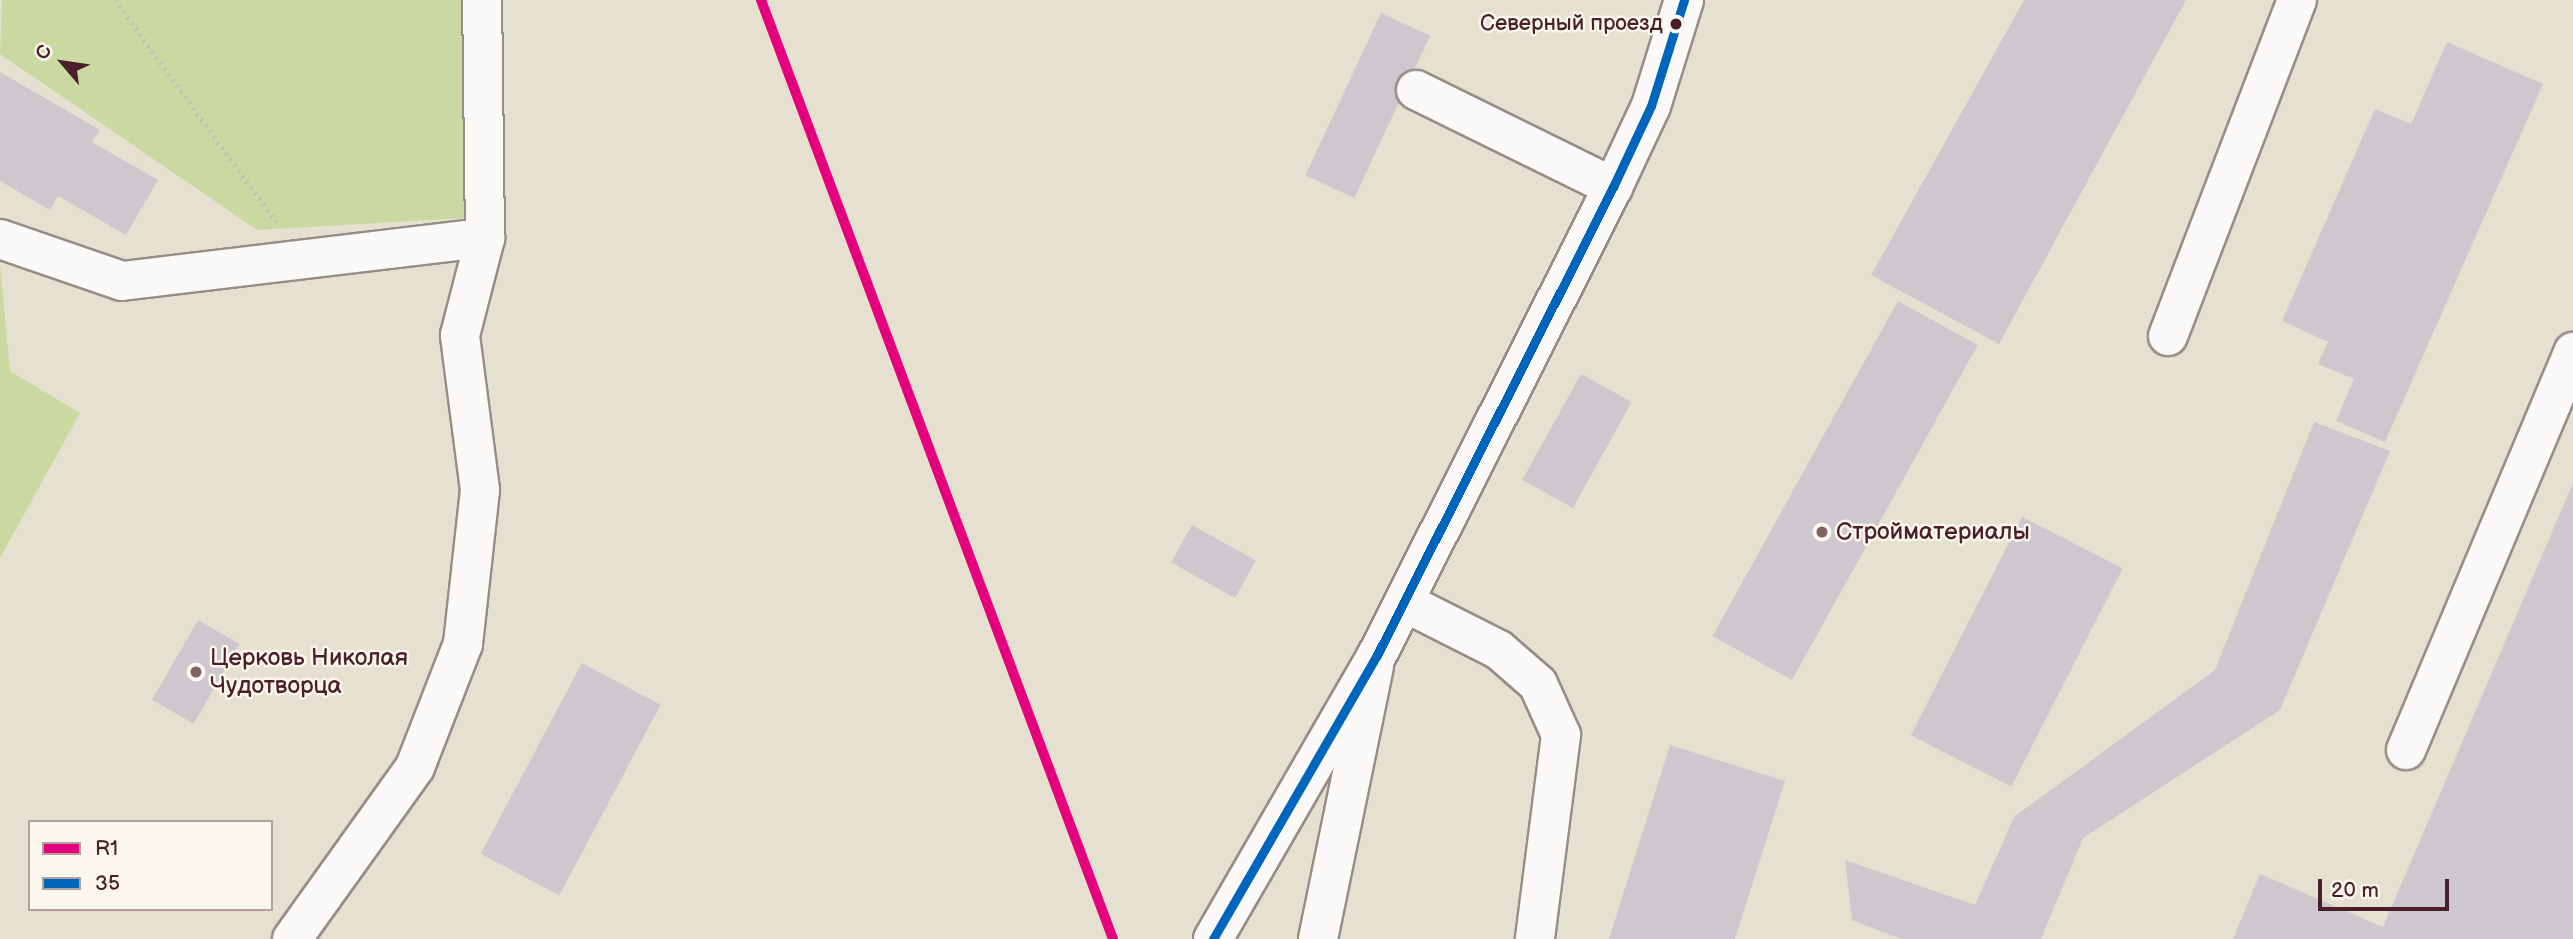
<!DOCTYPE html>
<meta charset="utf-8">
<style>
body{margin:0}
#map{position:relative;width:2573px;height:939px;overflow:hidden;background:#e6e0d0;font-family:"Balsamiq Sans",sans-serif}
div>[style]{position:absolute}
.green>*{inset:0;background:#cad9a1}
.building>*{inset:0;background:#cdc8ce;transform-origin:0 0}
.path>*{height:4.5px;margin-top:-2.25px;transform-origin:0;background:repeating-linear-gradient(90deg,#c2bcbb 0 2px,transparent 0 7px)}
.roads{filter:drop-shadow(2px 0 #978d87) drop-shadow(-2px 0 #978d87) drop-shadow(0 2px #978d87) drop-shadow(0 -2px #978d87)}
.minor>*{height:38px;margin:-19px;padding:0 19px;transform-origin:19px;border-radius:19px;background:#fbfaf8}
.major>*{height:38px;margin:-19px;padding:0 19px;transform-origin:19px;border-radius:19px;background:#fbfaf8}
.bus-1>*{height:9px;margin:-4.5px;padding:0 4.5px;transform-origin:4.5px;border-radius:4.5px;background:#0065bd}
.rail-1>*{height:10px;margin:-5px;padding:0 5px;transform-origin:5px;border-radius:5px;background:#e5007d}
.dots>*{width:19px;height:19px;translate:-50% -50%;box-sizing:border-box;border:4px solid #fbf7ec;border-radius:50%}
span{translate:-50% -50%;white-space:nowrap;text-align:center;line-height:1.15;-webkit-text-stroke:5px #fbf7ec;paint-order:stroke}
.bus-label{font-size:22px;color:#4a1f2b}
.right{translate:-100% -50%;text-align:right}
.poi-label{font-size:24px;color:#4a1f2b}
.left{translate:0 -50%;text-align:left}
.legend{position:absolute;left:28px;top:820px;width:245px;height:91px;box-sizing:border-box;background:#fbf7ec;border:2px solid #b4a19f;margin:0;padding:9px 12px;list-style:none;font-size:21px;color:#4a1f2b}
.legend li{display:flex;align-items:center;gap:14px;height:35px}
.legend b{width:35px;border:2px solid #b4a19f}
.north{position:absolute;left:28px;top:28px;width:70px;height:70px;-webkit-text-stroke:5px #fbf7ec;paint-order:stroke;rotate:299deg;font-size:19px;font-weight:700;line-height:28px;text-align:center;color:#4a1f2b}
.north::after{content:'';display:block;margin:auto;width:24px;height:32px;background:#4a1f2b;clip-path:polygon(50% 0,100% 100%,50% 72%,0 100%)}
.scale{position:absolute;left:2318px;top:879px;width:131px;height:32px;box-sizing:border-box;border:4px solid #4a1f2b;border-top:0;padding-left:9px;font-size:21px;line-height:24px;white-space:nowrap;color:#4a1f2b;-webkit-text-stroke:5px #fbf7ec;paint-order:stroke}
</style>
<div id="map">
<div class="green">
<div style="clip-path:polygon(2px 0,461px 0,466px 218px,257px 230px,0 54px)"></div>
<div style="clip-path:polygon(0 263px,10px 371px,80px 413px,0 558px)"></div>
</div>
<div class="building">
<div style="clip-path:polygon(2024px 0,2186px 0,1999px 344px,1871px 275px)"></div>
<div style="left:1381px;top:13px;width:54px;height:179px;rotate:25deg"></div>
<div style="clip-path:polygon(2447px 42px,2543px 84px,2385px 442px,2336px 421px,2354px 379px,2318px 364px,2328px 342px,2282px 321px,2375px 109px,2411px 124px)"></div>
<div style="clip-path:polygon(0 72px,100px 130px,92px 142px,158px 180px,126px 235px,58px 196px,50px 210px,0 181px)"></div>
<div style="left:1898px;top:301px;width:91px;height:383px;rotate:29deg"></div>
<div style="left:1581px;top:374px;width:58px;height:121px;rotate:29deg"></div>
<div style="clip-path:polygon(2314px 422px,2390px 451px,2280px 710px,2083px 838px,2041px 939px,1901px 939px,1852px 920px,1845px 860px,1975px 905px,2014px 817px,2215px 670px)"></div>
<div style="clip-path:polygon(2573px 483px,2573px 939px,2233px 939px,2260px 874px,2383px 927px)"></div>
<div style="left:2022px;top:517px;width:113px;height:245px;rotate:27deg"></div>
<div style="left:1192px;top:525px;width:73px;height:43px;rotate:29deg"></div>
<div style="left:198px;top:620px;width:48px;height:92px;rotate:30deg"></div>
<div style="left:582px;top:663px;width:89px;height:216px;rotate:28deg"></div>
<div style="clip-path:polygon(1670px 745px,1785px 781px,1735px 939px,1609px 939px)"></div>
</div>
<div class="path">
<div style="left:115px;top:0;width:274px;rotate:54deg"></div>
</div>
<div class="roads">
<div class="minor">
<div style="left:1416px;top:90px;width:220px;rotate:26.2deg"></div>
<div style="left:0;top:239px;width:129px;rotate:19deg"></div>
<div style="left:122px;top:281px;width:366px;rotate:-6.8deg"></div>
<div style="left:2168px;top:336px;width:360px;rotate:-69deg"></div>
<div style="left:1404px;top:602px;width:106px;rotate:26.8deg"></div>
<div style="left:1499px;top:650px;width:52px;rotate:41.1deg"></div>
<div style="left:1538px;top:684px;width:56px;rotate:65.7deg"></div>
<div style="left:1561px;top:735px;width:206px;rotate:97.3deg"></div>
<div style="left:2406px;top:750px;width:432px;rotate:-67.2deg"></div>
<div style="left:292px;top:939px;width:211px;rotate:-54.4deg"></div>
<div style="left:415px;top:767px;width:132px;rotate:-68.7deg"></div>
<div style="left:463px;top:644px;width:155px;rotate:-83.7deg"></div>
<div style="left:480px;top:490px;width:156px;rotate:-97.4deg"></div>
<div style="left:460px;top:335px;width:100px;rotate:-75.5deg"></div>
<div style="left:485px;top:238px;width:238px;rotate:-90.7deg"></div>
<div style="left:1318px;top:939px;width:278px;rotate:-78.4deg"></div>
</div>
<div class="major">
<div style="left:1213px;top:939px;width:328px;rotate:-60deg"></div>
<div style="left:1377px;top:655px;width:524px;rotate:-63.24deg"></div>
<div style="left:1613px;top:187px;width:89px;rotate:-64.9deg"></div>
<div style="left:1651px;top:106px;width:111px;rotate:-72.7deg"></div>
</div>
</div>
<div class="bus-1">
<div style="left:1213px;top:939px;width:328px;rotate:-60deg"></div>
<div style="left:1377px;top:655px;width:524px;rotate:-63.24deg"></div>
<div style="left:1613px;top:187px;width:89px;rotate:-64.9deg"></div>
<div style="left:1651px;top:106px;width:111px;rotate:-72.7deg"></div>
</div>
<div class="rail-1">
<div style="left:761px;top:0;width:1003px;rotate:69.45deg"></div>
</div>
<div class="dots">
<div style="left:1676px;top:24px;background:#4a1f2b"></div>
<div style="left:1822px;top:532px;background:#816365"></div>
<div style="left:196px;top:672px;background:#816365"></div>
</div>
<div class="bus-label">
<span class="right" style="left:1663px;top:24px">Северный проезд</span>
</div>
<div class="poi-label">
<span class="left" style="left:1836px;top:532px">Стройматериалы</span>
<span class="left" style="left:210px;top:672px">Церковь Николая<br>Чудотворца</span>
</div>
<ul class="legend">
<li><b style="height:9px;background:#e5007d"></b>R1</li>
<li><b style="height:9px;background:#0065bd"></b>35</li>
</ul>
<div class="north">С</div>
<div class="scale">20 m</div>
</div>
